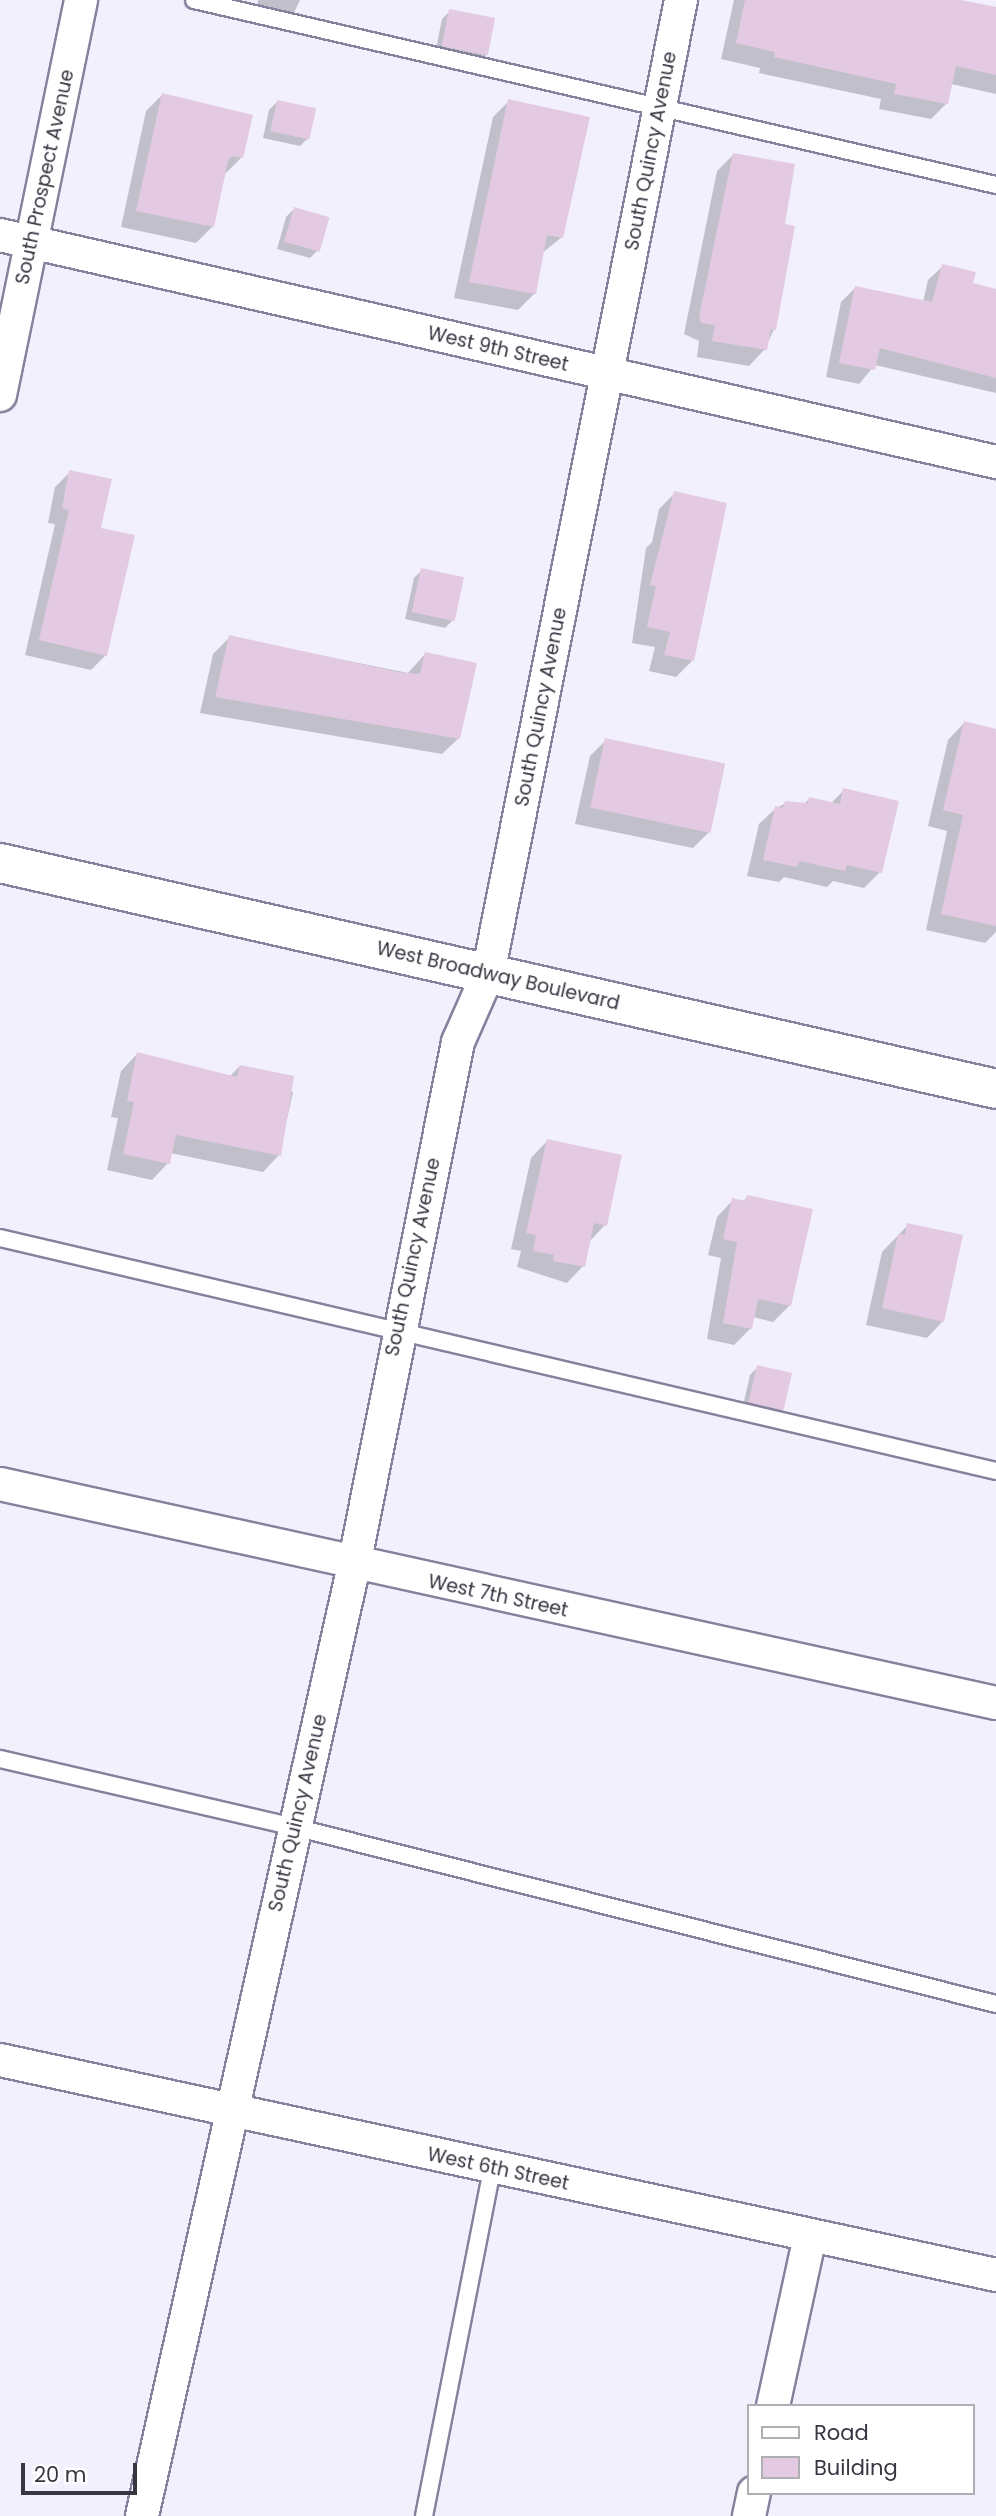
<!DOCTYPE html>
<style>
body{margin:0}
#map{position:relative;width:996px;height:2516px;overflow:hidden;background:#f2f0fd;font-family:Poppins,sans-serif}
div>[style]{position:absolute}
.shadow>*{inset:0;background:#0003}
.building>*{inset:0;background:#e3cae2;transform-origin:0 0}
.roads{filter:drop-shadow(2px 0 #86819d) drop-shadow(-2px 0 #86819d) drop-shadow(0 2px #86819d) drop-shadow(0 -2px #86819d)}
.lane>*{height:16px;margin:-8px;padding:0 8px;transform-origin:8px;border-radius:8px;background:#fff}
.street>*{height:32px;margin:-16px;padding:0 16px;transform-origin:16px;border-radius:16px;background:#fff}
.highway>*{height:38px;margin:-19px;padding:0 19px;transform-origin:19px;border-radius:19px;background:#fff}
span{translate:-50% -50%;white-space:nowrap;text-align:center;line-height:1.15;-webkit-text-stroke:5px #fff;paint-order:stroke}
.street-label{font-size:19px;color:#373642}
.legend{position:absolute;left:747px;top:2404px;width:228px;height:91px;box-sizing:border-box;background:#fff;border:2px solid #afafb3;margin:0;padding:9px 12px;list-style:none;font-size:21px;color:#373642}
.legend li{display:flex;align-items:center;gap:14px;height:35px}
.legend b{width:35px;border:2px solid #afafb3}
.scale{position:absolute;left:21px;top:2463px;width:116px;height:32px;box-sizing:border-box;border:4px solid #373642;border-top:0;padding-left:9px;font-size:21px;line-height:24px;white-space:nowrap;color:#373642;-webkit-text-stroke:5px #fff;paint-order:stroke}
</style>
<div id="map">
<div class="shadow">
<div style="clip-path:polygon(258px 0,300px 0,290px 21px,256px 13px)"></div>
<div style="clip-path:polygon(734px 0,952px 0,996px 9px,996px 94px,951px 84px,947px 103px,931px 119px,879px 109px,881px 99px,759px 73px,760px 68px,721px 59px)"></div>
<div style="clip-path:polygon(450px 11px,486px 56px,478px 64px,435px 54px,442px 19px)"></div>
<div style="clip-path:polygon(162px 95px,241px 158px,225px 174px,212px 227px,196px 243px,121px 227px,146px 111px)"></div>
<div style="clip-path:polygon(509px 101px,562px 237px,542px 253px,535px 293px,518px 310px,454px 298px,493px 117px)"></div>
<div style="clip-path:polygon(277px 102px,308px 138px,300px 146px,263px 138px,269px 110px)"></div>
<div style="clip-path:polygon(733px 155px,783px 225px,774px 329px,765px 349px,749px 366px,697px 357px,699px 341px,684px 334px,717px 171px)"></div>
<div style="clip-path:polygon(294px 209px,318px 250px,310px 258px,277px 249px,286px 217px)"></div>
<div style="clip-path:polygon(943px 266px,971px 285px,996px 291px,996px 393px,875px 365px,859px 384px,826px 377px,841px 302px,855px 288px,923px 302px,928px 280px)"></div>
<div style="clip-path:polygon(70px 472px,99px 530px,106px 655px,91px 670px,25px 655px,55px 524px,48px 523px,55px 487px)"></div>
<div style="clip-path:polygon(675px 493px,692px 661px,676px 677px,649px 671px,655px 647px,632px 643px,646px 548px,652px 542px,659px 509px)"></div>
<div style="clip-path:polygon(422px 570px,453px 620px,445px 628px,405px 619px,414px 578px)"></div>
<div style="clip-path:polygon(230px 637px,408px 673px,425px 654px,459px 738px,442px 754px,200px 713px,213px 654px)"></div>
<div style="clip-path:polygon(964px 723px,996px 731px,996px 932px,985px 943px,926px 930px,947px 831px,928px 826px,948px 740px)"></div>
<div style="clip-path:polygon(606px 740px,709px 832px,693px 848px,575px 824px,590px 756px)"></div>
<div style="clip-path:polygon(844px 790px,880px 872px,864px 888px,833px 881px,827px 887px,784px 877px,779px 882px,747px 876px,759px 824px,776px 808px,786px 803px,804px 804px,809px 799px,830px 804px)"></div>
<div style="clip-path:polygon(137px 1054px,229px 1077px,240px 1066px,293px 1092px,279px 1155px,263px 1172px,170px 1153px,168px 1163px,152px 1180px,107px 1170px,118px 1118px,111px 1117px,121px 1071px)"></div>
<div style="clip-path:polygon(547px 1141px,605px 1225px,589px 1242px,583px 1266px,567px 1283px,517px 1267px,521px 1251px,511px 1249px,531px 1158px)"></div>
<div style="clip-path:polygon(747px 1197px,790px 1305px,773px 1322px,753px 1317px,751px 1328px,734px 1345px,707px 1339px,721px 1258px,708px 1255px,717px 1217px,733px 1200px,742px 1202px)"></div>
<div style="clip-path:polygon(908px 1225px,943px 1321px,927px 1338px,866px 1325px,882px 1252px)"></div>
<div style="clip-path:polygon(758px 1367px,782px 1410px,774px 1418px,742px 1410px,750px 1375px)"></div>
</div>
<div class="building">
<div style="clip-path:polygon(745px 0,961px 0,996px 7px,996px 75px,956px 66px,948px 104px,894px 94px,896px 84px,774px 57px,775px 52px,736px 43px)"></div>
<div style="left:449px;top:9px;width:47px;height:38px;rotate:11deg"></div>
<div style="clip-path:polygon(162px 93px,253px 115px,243px 158px,232px 156px,228px 161px,214px 227px,136px 211px)"></div>
<div style="clip-path:polygon(508px 99px,590px 117px,563px 238px,547px 235px,536px 294px,469px 282px)"></div>
<div style="left:277px;top:100px;width:40px;height:32px;rotate:12deg"></div>
<div style="clip-path:polygon(733px 153px,795px 164px,785px 224px,795px 226px,776px 330px,771px 329px,767px 350px,712px 341px,715px 325px,701px 323px,699px 317px)"></div>
<div style="left:294px;top:207px;width:37px;height:36px;rotate:16deg"></div>
<div style="clip-path:polygon(942px 264px,976px 272px,973px 283px,996px 289px,996px 378px,880px 348px,875px 370px,839px 363px,855px 286px,932px 302px)"></div>
<div style="clip-path:polygon(69px 470px,112px 479px,101px 528px,135px 535px,107px 656px,39px 640px,69px 510px,62px 508px)"></div>
<div style="clip-path:polygon(674px 491px,727px 503px,694px 661px,664px 655px,670px 632px,647px 627px,656px 586px,650px 585px)"></div>
<div style="left:421px;top:568px;width:44px;height:45px;rotate:12deg"></div>
<div style="clip-path:polygon(229px 635px,398px 672px,420px 674px,425px 652px,477px 663px,460px 739px,215px 697px)"></div>
<div style="clip-path:polygon(964px 721px,996px 729px,996px 926px,941px 914px,963px 815px,943px 810px)"></div>
<div style="left:605px;top:738px;width:123px;height:71px;rotate:12deg"></div>
<div style="clip-path:polygon(843px 788px,899px 801px,882px 873px,847px 865px,845px 871px,799px 861px,797px 867px,763px 860px,775px 806px,783px 808px,785px 801px,808px 803px,809px 797px,840px 804px)"></div>
<div style="clip-path:polygon(137px 1052px,237px 1077px,240px 1065px,294px 1076px,281px 1156px,176px 1135px,170px 1164px,123px 1154px,134px 1102px,127px 1101px)"></div>
<div style="clip-path:polygon(547px 1139px,622px 1155px,607px 1226px,594px 1223px,585px 1267px,553px 1261px,554px 1255px,533px 1251px,536px 1235px,526px 1233px)"></div>
<div style="clip-path:polygon(747px 1195px,813px 1209px,791px 1306px,758px 1299px,752px 1329px,723px 1323px,737px 1242px,723px 1239px,732px 1198px,745px 1201px)"></div>
<div style="clip-path:polygon(907px 1223px,963px 1235px,944px 1322px,882px 1308px,898px 1234px,905px 1235px)"></div>
<div style="left:757px;top:1365px;width:36px;height:38px;rotate:13deg"></div>
</div>
<div class="roads">
<div class="lane">
<div style="left:194px;top:0;width:823px;rotate:12.99deg"></div>
<div style="left:0;top:1238px;width:1023px;rotate:13.17deg"></div>
<div style="left:0;top:1759px;width:302px;rotate:13deg"></div>
<div style="left:294px;top:1827px;width:724px;rotate:14.15deg"></div>
<div style="left:424px;top:2516px;width:355px;rotate:-78.9deg"></div>
</div>
<div class="street">
<div style="left:0;top:235px;width:1022px;rotate:12.84deg"></div>
<div style="left:0;top:395px;width:403px;rotate:-78.4deg"></div>
<div style="left:0;top:1484px;width:1020px;rotate:12.4deg"></div>
<div style="left:0;top:2060px;width:1019px;rotate:12.18deg"></div>
<div style="left:773px;top:2406px;width:174px;rotate:-77.7deg"></div>
<div style="left:142px;top:2516px;width:974px;rotate:-77.43deg"></div>
<div style="left:354px;top:1565px;width:533px;rotate:-78.75deg"></div>
<div style="left:458px;top:1042px;width:74px;rotate:-66.2deg"></div>
<div style="left:488px;top:974px;width:993px;rotate:-78.79deg"></div>
<div style="left:749px;top:2516px;width:24px;rotate:-78deg"></div>
</div>
<div class="highway">
<div style="left:0;top:863px;width:1021px;rotate:12.78deg"></div>
</div>
</div>
<div class="street-label">
<span style="left:651px;top:151px;rotate:-79deg">South Quincy Avenue</span>
<span style="left:45px;top:177px;rotate:-78deg">South Prospect Avenue</span>
<span style="left:498px;top:349px;rotate:13deg">West 9th Street</span>
<span style="left:541px;top:707px;rotate:-79deg">South Quincy Avenue</span>
<span style="left:498px;top:976px;rotate:13deg">West Broadway Boulevard</span>
<span style="left:413px;top:1257px;rotate:-78deg">South Quincy Avenue</span>
<span style="left:498px;top:1596px;rotate:12deg">West 7th Street</span>
<span style="left:298px;top:1813px;rotate:-77deg">South Quincy Avenue</span>
<span style="left:498px;top:2169px;rotate:12deg">West 6th Street</span>
</div>
<ul class="legend">
<li><b style="height:9px;background:#fff"></b>Road</li>
<li><b style="height:19px;background:#e3cae2"></b>Building</li>
</ul>
<div class="scale">20 m</div>
</div>
